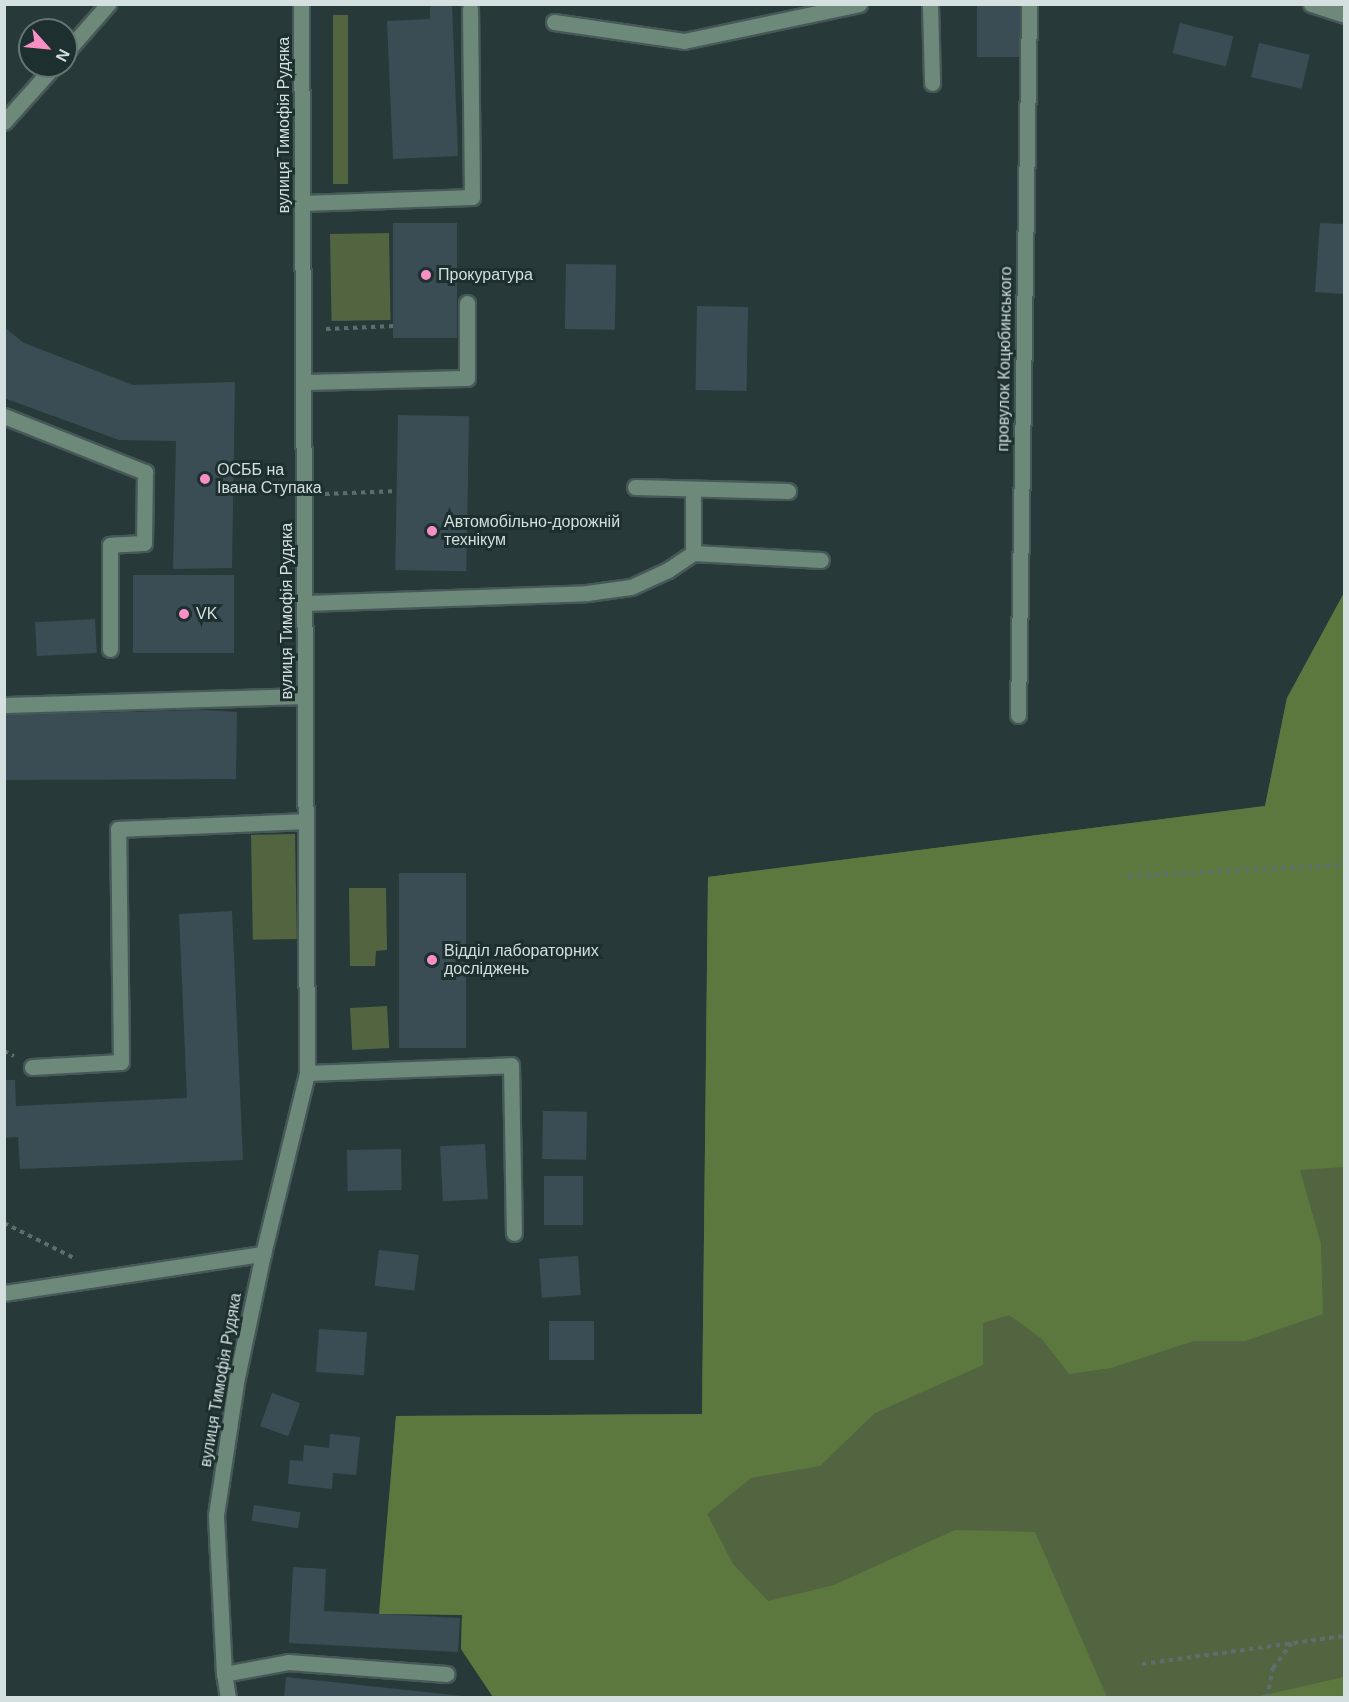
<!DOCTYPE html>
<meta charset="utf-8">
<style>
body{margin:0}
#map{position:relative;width:1349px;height:1702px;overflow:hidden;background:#273a39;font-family:Arial,sans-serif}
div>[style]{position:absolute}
.green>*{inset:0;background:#526440;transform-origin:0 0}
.forest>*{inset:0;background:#5d783f}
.building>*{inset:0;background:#3b4d54;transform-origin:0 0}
.path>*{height:4px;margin-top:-2px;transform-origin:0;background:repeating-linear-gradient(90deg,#5d6e6d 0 4.5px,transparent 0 9px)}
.roads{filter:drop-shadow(2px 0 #465857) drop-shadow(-2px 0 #465857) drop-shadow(0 2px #465857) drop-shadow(0 -2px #465857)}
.minor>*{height:15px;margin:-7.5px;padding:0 7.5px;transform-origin:7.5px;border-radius:7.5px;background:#6d897a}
.dots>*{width:16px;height:16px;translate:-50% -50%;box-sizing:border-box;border:3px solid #1d302f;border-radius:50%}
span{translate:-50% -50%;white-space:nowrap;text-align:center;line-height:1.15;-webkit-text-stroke:6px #1d302f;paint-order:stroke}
.street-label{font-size:16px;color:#d4dfdf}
.poi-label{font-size:16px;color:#d4dfdf}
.left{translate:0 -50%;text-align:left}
.frame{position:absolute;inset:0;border:6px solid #d4dfdf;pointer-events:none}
.north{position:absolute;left:18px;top:18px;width:60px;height:60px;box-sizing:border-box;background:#1d302f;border:2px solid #667675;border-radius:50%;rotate:117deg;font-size:16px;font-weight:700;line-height:24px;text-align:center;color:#d4dfdf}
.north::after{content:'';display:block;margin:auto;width:21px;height:27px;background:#fa8fc6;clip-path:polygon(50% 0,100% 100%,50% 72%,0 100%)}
</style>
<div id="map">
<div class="green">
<div style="left:333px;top:15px;width:15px;height:169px"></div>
<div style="left:389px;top:233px;width:87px;height:59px;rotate:89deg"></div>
<div style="clip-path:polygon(1344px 593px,1344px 1697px,493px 1697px,461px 1649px,462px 1615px,380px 1611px,396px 1416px,702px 1414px,708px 877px,1265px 806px,1287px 698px)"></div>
<div style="left:295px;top:834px;width:105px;height:44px;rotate:89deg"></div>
<div style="clip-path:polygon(349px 888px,386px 888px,387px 950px,376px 951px,375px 966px,350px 966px)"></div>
<div style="left:387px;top:1006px;width:42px;height:37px;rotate:87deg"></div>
</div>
<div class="forest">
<div style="clip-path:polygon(1344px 593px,1344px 1167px,1300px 1170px,1321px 1244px,1323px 1314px,1245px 1341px,1194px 1341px,1111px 1368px,1069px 1374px,1042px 1339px,1009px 1315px,983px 1323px,983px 1365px,875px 1413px,820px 1466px,751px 1478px,707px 1514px,733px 1564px,768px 1601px,834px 1585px,955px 1530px,1035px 1532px,1107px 1697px,493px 1697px,461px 1649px,462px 1615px,379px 1614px,396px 1416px,702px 1414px,708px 877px,1265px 806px,1287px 698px)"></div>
<div style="clip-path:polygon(1344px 1677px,1344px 1697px,1255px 1697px)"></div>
</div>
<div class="building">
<div style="clip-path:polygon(430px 4px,452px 4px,458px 156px,393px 159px,387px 21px,430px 19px)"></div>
<div style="left:977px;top:4px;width:43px;height:53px"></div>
<div style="left:1180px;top:23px;width:55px;height:31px;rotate:14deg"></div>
<div style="left:1259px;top:43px;width:52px;height:35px;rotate:13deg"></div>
<div style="left:457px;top:223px;width:115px;height:64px;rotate:90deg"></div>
<div style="clip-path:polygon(1320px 223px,1344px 224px,1344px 294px,1315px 292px)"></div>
<div style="left:566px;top:264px;width:50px;height:65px;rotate:1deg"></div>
<div style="left:697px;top:306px;width:51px;height:84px;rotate:1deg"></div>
<div style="clip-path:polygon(4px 327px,24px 343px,133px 385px,235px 382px,232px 568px,173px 569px,176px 441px,119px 440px,4px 398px)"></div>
<div style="left:398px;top:415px;width:71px;height:155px;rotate:1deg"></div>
<div style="left:133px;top:575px;width:101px;height:78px"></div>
<div style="left:95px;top:619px;width:34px;height:60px;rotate:87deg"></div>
<div style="clip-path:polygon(206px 710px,237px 712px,236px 779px,4px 780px,4px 715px)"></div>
<div style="left:399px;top:873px;width:67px;height:175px"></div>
<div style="clip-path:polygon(232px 911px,243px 1160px,20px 1169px,18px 1137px,4px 1138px,4px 1080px,15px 1080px,16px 1106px,187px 1098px,179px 914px)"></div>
<div style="left:543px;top:1111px;width:44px;height:48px;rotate:1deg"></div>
<div style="left:485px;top:1144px;width:55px;height:45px;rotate:87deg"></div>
<div style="left:401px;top:1149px;width:41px;height:54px;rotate:89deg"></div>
<div style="left:544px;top:1176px;width:39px;height:49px"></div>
<div style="left:379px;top:1250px;width:40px;height:36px;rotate:7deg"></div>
<div style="left:578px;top:1256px;width:39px;height:39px;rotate:86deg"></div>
<div style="left:549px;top:1321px;width:45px;height:39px"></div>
<div style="left:319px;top:1329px;width:48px;height:43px;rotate:4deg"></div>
<div style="left:272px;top:1393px;width:30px;height:35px;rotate:20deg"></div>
<div style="clip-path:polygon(330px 1434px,360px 1437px,356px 1475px,333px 1473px,332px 1489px,288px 1484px,290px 1460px,303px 1461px,304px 1445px,329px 1448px)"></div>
<div style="left:254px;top:1505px;width:47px;height:16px;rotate:9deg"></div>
<div style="clip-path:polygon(293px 1567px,326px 1569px,324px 1611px,460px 1618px,458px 1652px,289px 1643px)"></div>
<div style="clip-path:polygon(286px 1677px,462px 1696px,462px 1698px,284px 1698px)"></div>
</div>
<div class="path">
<div style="left:326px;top:329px;width:68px;rotate:-2.5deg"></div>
<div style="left:325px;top:494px;width:72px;rotate:-2.4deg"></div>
<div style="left:1128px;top:876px;width:216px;rotate:-2.9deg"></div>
<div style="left:4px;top:1051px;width:11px;rotate:27deg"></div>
<div style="left:4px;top:1223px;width:80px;rotate:26.6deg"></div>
<div style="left:1142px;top:1664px;width:204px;rotate:-7.9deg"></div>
<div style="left:1267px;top:1698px;width:31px;rotate:-79deg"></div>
<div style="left:1273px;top:1668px;width:31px;rotate:-53deg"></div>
</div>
<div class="roads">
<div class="minor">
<div style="left:930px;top:4px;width:79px;rotate:88.5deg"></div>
<div style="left:1311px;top:4px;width:35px;rotate:18deg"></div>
<div style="left:554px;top:22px;width:131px;rotate:8.3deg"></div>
<div style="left:684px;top:41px;width:179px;rotate:-11.9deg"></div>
<div style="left:66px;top:52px;width:64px;rotate:-48.8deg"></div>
<div style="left:4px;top:122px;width:75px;rotate:-48.2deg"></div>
<div style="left:303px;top:203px;width:169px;rotate:-2deg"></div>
<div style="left:472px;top:197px;width:188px;rotate:-90.6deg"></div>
<div style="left:304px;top:382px;width:163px;rotate:-1.4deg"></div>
<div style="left:467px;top:378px;width:75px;rotate:-90deg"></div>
<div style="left:4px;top:416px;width:152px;rotate:21.7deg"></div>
<div style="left:145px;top:472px;width:71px;rotate:90.8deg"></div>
<div style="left:144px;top:543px;width:34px;rotate:177deg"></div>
<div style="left:110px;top:545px;width:104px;rotate:90deg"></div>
<div style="left:635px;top:487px;width:153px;rotate:1.5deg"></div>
<div style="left:693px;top:553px;width:63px;rotate:-90deg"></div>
<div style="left:305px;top:603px;width:282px;rotate:-2deg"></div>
<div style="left:587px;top:593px;width:44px;rotate:-7.8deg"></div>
<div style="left:631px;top:587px;width:41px;rotate:-24.7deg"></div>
<div style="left:668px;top:570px;width:30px;rotate:-34deg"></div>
<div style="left:693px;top:553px;width:128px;rotate:3.1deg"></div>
<div style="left:4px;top:705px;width:301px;rotate:-1.7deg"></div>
<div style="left:1018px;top:715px;width:711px;rotate:-89.11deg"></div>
<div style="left:32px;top:1067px;width:89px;rotate:-3.2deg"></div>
<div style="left:121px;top:1062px;width:233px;rotate:-90.7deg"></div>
<div style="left:118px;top:829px;width:188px;rotate:-2.4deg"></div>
<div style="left:307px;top:1073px;width:204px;rotate:-2.2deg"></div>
<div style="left:511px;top:1065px;width:168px;rotate:89deg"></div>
<div style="left:4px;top:1293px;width:262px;rotate:-8.6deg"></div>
<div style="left:224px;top:1674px;width:65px;rotate:-10.6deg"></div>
<div style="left:288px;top:1662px;width:159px;rotate:4.3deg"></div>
<div style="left:228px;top:1698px;width:24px;rotate:-99deg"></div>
<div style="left:224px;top:1674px;width:159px;rotate:-92.9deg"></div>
<div style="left:216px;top:1515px;width:134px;rotate:-81.4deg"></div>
<div style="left:236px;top:1382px;width:131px;rotate:-78.1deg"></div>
<div style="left:263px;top:1254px;width:186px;rotate:-76.3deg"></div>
<div style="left:307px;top:1073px;width:1069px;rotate:-90.32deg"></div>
</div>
</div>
<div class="dots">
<div style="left:426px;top:275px;background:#fa8fc6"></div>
<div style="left:205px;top:479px;background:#fa8fc6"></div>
<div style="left:432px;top:531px;background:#fa8fc6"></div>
<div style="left:184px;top:614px;background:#fa8fc6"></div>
<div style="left:432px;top:960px;background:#fa8fc6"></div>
</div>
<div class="street-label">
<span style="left:284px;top:125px;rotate:-90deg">вулиця Тимофія Рудяка</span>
<span style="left:1005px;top:359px;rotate:-89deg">провулок Коцюбинського</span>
<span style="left:287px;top:611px;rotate:-90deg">вулиця Тимофія Рудяка</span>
<span style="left:221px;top:1380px;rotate:-80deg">вулиця Тимофія Рудяка</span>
</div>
<div class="poi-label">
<span class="left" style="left:438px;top:275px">Прокуратура</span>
<span class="left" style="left:217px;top:479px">ОСББ на<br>Івана Ступака</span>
<span class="left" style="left:444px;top:531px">Автомобільно-дорожній<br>технікум</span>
<span class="left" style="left:196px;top:614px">VK</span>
<span class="left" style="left:444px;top:960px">Відділ лабораторних<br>досліджень</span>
</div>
<div class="frame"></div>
<div class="north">N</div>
</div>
